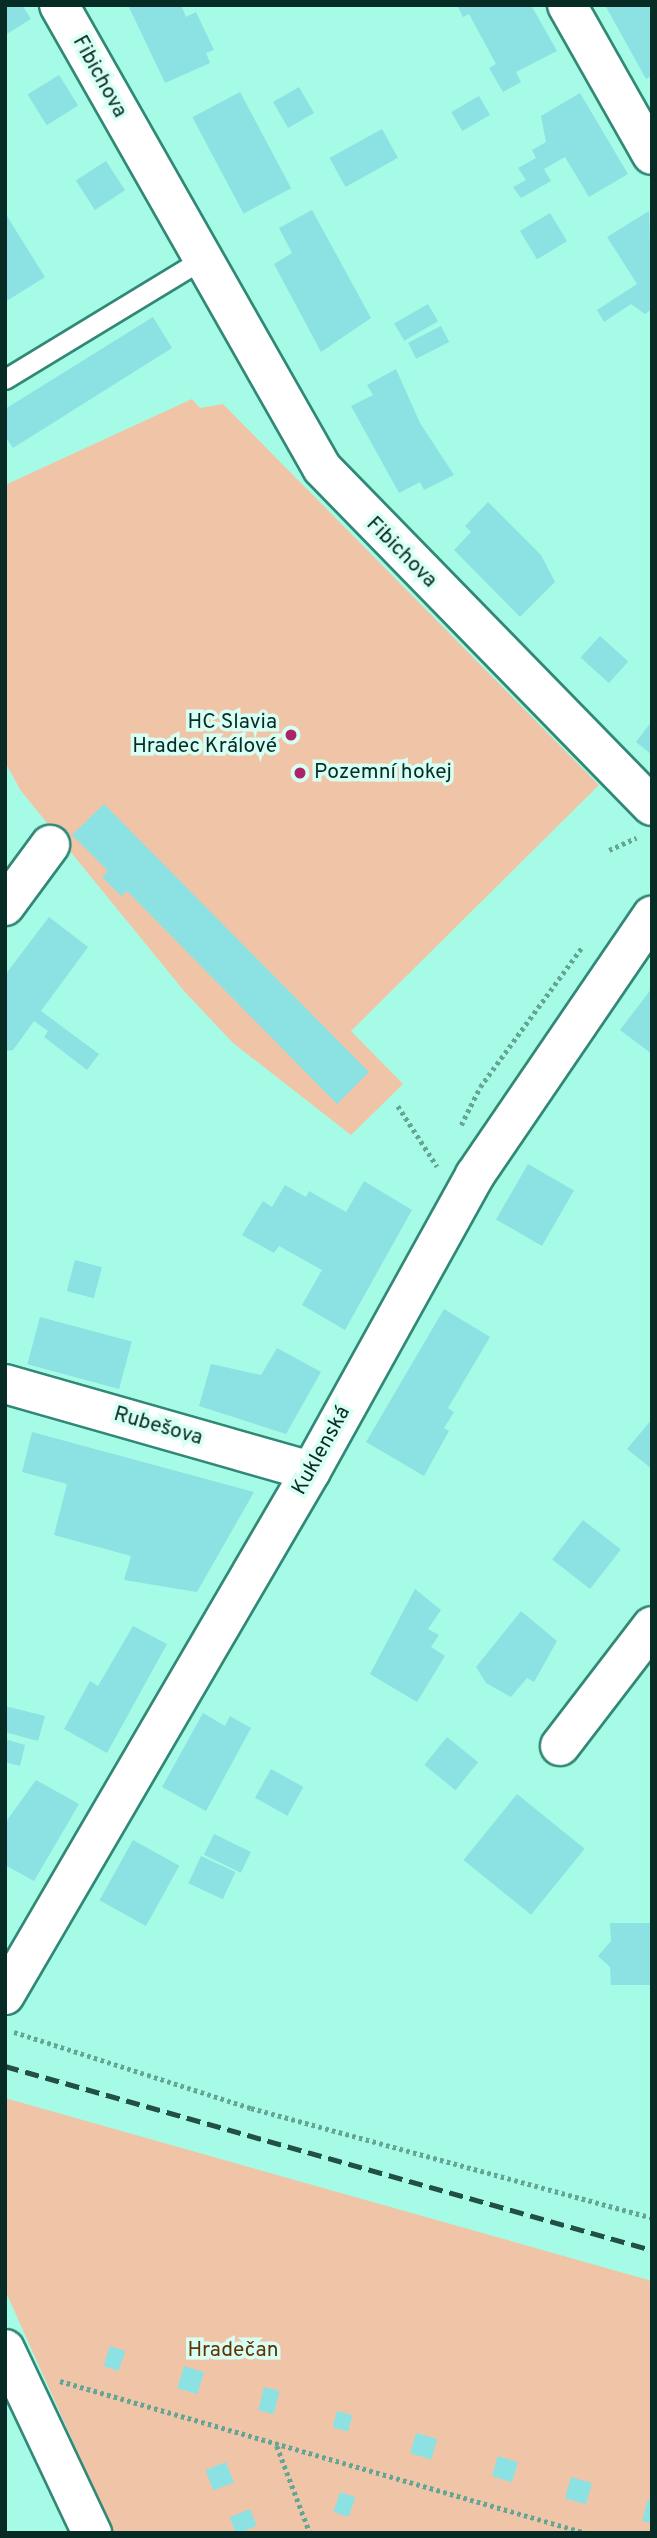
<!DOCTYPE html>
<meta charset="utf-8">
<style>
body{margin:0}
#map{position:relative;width:657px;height:2538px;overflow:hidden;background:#a6fbe6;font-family:Overpass,sans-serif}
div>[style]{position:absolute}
.green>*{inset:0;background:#f0c5a7}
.building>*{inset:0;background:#8ce1e2;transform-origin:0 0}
.path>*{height:4.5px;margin-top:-2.25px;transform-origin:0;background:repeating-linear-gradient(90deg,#64a596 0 3.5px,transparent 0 7px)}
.roads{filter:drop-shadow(2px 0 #318876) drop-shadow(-2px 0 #318876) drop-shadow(0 2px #318876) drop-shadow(0 -2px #318876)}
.lane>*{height:19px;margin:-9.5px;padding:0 9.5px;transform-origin:9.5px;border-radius:9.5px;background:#fff}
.street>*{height:38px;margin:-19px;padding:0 19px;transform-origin:19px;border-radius:19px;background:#fff}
.rail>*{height:5px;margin-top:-2.5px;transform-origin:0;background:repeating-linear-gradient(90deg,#235046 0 14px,transparent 0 21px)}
.dots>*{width:19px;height:19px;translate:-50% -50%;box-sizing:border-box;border:4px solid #d7fff4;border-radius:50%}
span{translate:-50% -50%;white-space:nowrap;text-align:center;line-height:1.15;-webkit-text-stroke:7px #d7fff4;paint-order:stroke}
.street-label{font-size:21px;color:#072c25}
.poi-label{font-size:21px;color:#072c25}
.right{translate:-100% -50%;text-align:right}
.left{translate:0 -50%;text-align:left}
.park-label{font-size:21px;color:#633201}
.frame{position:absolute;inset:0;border:7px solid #072c25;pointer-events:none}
</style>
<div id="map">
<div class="green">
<div style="clip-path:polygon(192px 399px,200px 408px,223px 404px,599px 785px,351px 1031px,403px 1084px,351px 1135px,233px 1043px,184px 991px,21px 791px,5px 762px,5px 485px)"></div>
<div style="clip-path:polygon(5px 2098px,652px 2281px,652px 2533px,114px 2533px,5px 2290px)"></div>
</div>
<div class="building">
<div style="clip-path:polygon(5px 5px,22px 5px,31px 19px,5px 35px)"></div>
<div style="clip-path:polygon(128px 5px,181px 5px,186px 17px,196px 12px,214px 50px,206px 53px,210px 63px,165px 83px)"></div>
<div style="clip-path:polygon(457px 5px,531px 5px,557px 51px,516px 72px,521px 82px,503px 92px,489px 68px,496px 64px,469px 14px,463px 17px)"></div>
<div style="clip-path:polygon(605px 5px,652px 5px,652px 76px,646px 79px)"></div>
<div style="left:59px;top:75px;width:36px;height:37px;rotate:58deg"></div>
<div style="left:299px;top:87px;width:30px;height:30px;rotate:60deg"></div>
<div style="left:240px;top:92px;width:109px;height:54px;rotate:62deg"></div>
<div style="clip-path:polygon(580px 93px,628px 174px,589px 197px,565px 157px,544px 169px,551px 181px,521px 198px,513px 187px,526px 180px,518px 168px,536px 158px,532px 150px,546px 142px,541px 116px)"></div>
<div style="left:479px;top:96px;width:22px;height:32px;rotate:60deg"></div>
<div style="left:382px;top:129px;width:33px;height:60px;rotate:61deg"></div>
<div style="left:106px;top:161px;width:35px;height:36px;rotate:57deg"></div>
<div style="clip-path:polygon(312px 210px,371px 318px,321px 352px,274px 264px,292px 253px,279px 228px)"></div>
<div style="clip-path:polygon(649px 211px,652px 309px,645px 314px,631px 304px,604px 322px,597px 310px,637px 284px,607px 237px)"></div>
<div style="clip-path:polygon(5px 213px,45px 277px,5px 302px)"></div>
<div style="left:550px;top:213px;width:33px;height:35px;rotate:59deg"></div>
<div style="left:428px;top:304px;width:20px;height:39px;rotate:60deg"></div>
<div style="clip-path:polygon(153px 317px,172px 348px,13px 448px,5px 436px,5px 409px)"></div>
<div style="left:441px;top:326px;width:18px;height:37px;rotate:63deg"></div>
<div style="clip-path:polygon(396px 369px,420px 423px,454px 475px,424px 490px,420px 482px,399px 493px,351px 406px,373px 395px,367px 385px)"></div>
<div style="clip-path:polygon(488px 502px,541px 555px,555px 582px,520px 617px,454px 550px,471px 532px,465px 526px)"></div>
<div style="left:600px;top:636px;width:38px;height:29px;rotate:42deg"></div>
<div style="clip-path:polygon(652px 721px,652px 753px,651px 754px,636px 742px)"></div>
<div style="clip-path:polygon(104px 804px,369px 1072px,337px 1104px,127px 891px,121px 896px,102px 877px,108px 871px,72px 835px)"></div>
<div style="clip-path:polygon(49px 917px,88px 947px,41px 1011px,99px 1054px,87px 1070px,44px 1037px,48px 1031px,34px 1021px,13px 1050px,5px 1051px,5px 975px)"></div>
<div style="clip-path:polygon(652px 988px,652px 1054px,620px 1030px)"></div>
<div style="left:528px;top:1164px;width:53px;height:64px;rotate:30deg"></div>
<div style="clip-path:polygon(364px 1181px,412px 1210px,345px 1330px,302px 1305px,322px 1270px,279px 1246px,274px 1253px,242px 1235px,263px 1201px,272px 1207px,285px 1185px,306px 1197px,309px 1191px,346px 1212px)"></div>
<div style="left:75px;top:1260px;width:28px;height:32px;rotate:15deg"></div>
<div style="clip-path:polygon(444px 1309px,490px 1337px,448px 1408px,454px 1412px,444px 1428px,449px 1431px,424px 1476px,366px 1442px)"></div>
<div style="left:40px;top:1317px;width:95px;height:49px;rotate:15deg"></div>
<div style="clip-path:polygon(277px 1348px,321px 1372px,286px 1434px,199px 1406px,211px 1364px,261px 1375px)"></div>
<div style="clip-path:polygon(652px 1419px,652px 1469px,627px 1449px)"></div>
<div style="clip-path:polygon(32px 1432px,254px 1492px,197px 1592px,124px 1580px,131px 1556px,54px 1535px,67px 1484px,22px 1472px)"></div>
<div style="left:583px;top:1520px;width:48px;height:50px;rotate:38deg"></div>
<div style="clip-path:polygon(415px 1589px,441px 1610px,428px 1629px,439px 1635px,431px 1647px,445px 1656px,417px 1702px,370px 1674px)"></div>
<div style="clip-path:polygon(521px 1611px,557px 1641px,534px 1682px,527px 1678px,511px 1697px,486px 1683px,476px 1667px)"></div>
<div style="clip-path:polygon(133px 1626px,167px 1644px,107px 1753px,64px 1729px,90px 1681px,98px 1686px)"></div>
<div style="clip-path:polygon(5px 1706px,45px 1716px,38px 1741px,5px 1732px)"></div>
<div style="clip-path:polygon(203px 1713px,225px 1726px,230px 1716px,251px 1728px,206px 1811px,162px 1787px)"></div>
<div style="left:447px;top:1737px;width:40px;height:36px;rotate:39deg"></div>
<div style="clip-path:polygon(5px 1739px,25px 1745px,20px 1766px,5px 1762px)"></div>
<div style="left:271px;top:1769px;width:37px;height:33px;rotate:29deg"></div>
<div style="clip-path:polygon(36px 1780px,79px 1804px,34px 1881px,5px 1865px,5px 1823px)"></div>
<div style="left:517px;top:1794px;width:87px;height:85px;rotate:39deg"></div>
<div style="left:214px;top:1834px;width:41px;height:23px;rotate:26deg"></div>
<div style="left:133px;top:1840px;width:53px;height:69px;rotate:29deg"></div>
<div style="left:201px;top:1856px;width:38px;height:30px;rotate:25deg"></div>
<div style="clip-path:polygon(610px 1923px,652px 1923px,652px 1985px,611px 1985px,610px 1967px,598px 1956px,611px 1941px)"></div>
<div style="left:110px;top:2346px;width:16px;height:21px;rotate:18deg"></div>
<div style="left:184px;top:2366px;width:21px;height:23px;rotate:17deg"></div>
<div style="left:264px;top:2387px;width:16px;height:24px;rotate:14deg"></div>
<div style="left:337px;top:2411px;width:16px;height:17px;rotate:15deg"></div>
<div style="left:416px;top:2433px;width:22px;height:21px;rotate:16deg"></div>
<div style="left:498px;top:2456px;width:21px;height:21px;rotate:17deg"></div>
<div style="left:226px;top:2462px;width:22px;height:22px;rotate:69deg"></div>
<div style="left:571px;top:2477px;width:22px;height:22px;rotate:16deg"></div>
<div style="left:340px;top:2492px;width:16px;height:21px;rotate:18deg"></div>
<div style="clip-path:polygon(648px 2499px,652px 2500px,652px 2523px,642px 2521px)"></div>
<div style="left:250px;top:2509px;width:18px;height:22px;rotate:68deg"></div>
</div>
<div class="path">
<div style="left:609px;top:850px;width:30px;rotate:-24deg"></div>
<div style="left:398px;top:1106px;width:72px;rotate:57deg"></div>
<div style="left:461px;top:1125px;width:42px;rotate:-63.4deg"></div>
<div style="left:480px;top:1087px;width:173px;rotate:-53.9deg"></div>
<div style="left:14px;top:2032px;width:249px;rotate:17.8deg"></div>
<div style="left:251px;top:2108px;width:416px;rotate:15.3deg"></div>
<div style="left:60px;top:2381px;width:548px;rotate:16.12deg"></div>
<div style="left:277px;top:2446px;width:93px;rotate:69.2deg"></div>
</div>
<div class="roads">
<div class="lane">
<div style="left:5px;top:379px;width:229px;rotate:-31.3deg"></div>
</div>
<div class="street">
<div style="left:59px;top:5px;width:532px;rotate:60.4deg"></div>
<div style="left:322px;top:468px;width:472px;rotate:45.7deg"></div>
<div style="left:567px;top:5px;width:172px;rotate:60.5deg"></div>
<div style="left:5px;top:906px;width:76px;rotate:-53.6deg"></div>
<div style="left:5px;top:1384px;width:318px;rotate:15.9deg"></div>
<div style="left:560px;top:1746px;width:151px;rotate:-52.5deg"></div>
<div style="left:5px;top:1995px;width:607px;rotate:-59.72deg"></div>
<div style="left:311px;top:1471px;width:338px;rotate:-61deg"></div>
<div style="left:475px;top:1175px;width:314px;rotate:-55.7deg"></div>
<div style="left:5px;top:2349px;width:204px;rotate:64.7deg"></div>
</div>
</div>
<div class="rail">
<div style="left:5px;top:2066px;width:673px;rotate:15.88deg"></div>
</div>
<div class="dots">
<div style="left:291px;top:735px;background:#ad2466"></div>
<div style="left:300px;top:773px;background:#ad2466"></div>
</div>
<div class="street-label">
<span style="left:99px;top:77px;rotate:61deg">Fibichova</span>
<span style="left:401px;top:553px;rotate:45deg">Fibichova</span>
<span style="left:158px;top:1427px;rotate:16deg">Rubešova</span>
<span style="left:322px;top:1451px;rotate:-61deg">Kuklenská</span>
</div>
<div class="poi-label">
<span class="right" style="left:277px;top:735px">HC Slavia<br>Hradec Králové</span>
<span class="left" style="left:314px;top:773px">Pozemní hokej</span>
</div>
<div class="park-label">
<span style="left:233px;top:2351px">Hradečan</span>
</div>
<div class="frame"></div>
</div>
